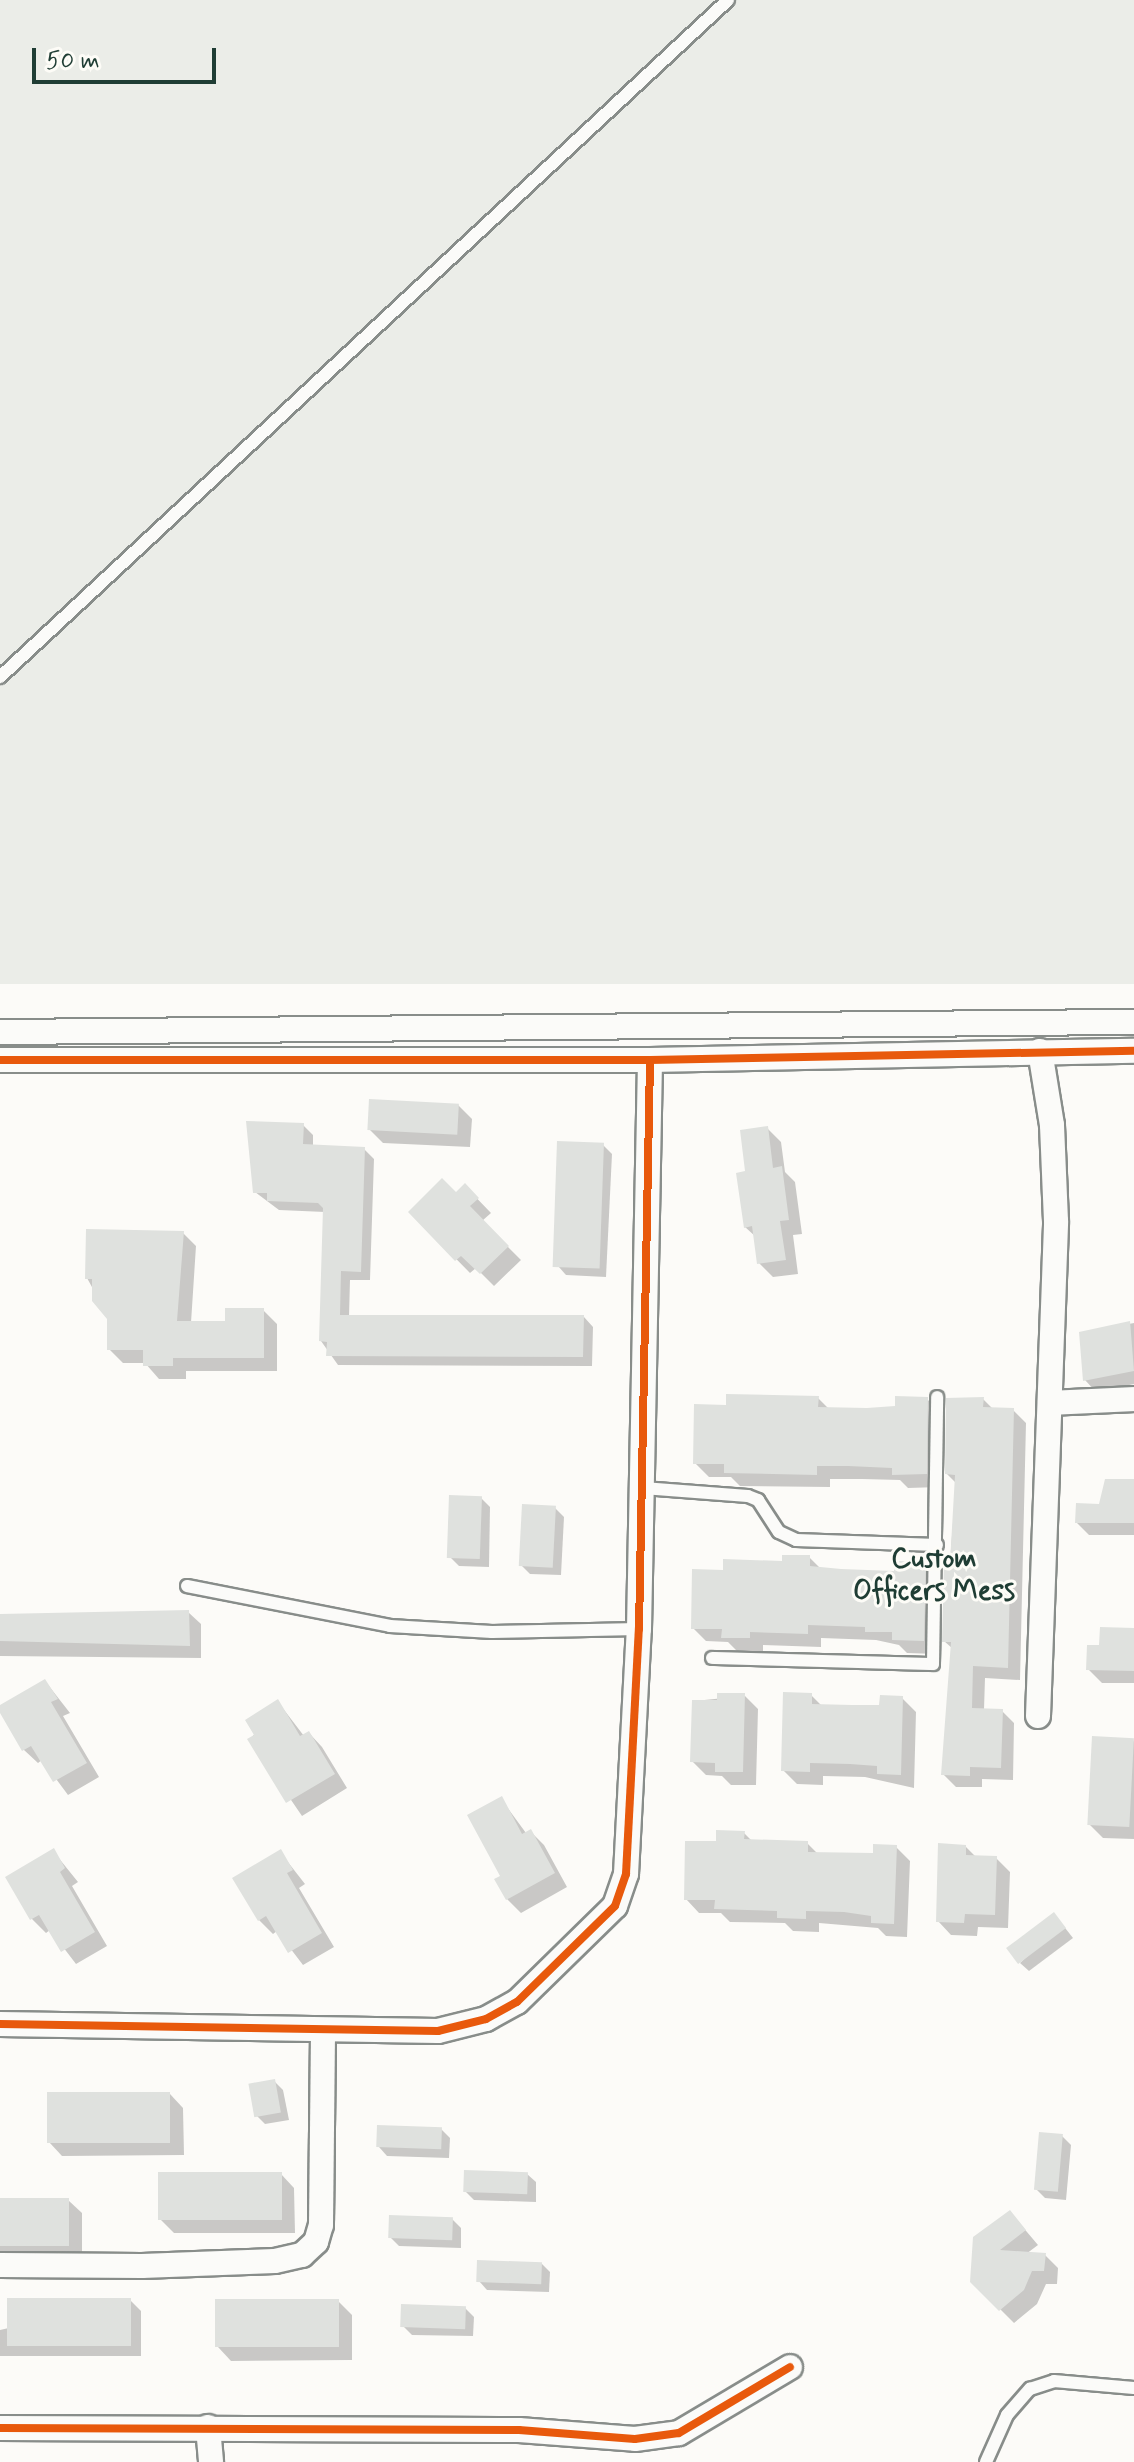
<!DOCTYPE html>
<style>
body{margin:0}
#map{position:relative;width:1134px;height:2462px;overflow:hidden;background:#fcfbf8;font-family:Mynerve,sans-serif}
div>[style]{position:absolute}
.built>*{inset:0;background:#ebede8;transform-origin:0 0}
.shadow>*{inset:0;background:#0003}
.building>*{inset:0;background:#dfe1de;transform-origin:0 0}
.roads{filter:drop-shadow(2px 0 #888d8a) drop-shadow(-2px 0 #888d8a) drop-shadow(0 2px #888d8a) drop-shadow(0 -2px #888d8a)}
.lane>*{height:12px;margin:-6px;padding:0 6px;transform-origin:6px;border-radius:6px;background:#fbfbf9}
.street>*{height:24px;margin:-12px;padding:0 12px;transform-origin:12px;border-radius:12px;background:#fbfbf9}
.cycleway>*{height:8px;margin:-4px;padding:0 4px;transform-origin:4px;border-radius:4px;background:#e8590c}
span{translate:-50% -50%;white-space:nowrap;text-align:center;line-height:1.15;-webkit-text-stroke:6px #fdfcf7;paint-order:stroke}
.neighbourhood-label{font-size:28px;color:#1f3d34;font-weight:700}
.scale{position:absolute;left:32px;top:48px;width:184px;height:36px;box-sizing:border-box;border:4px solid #1f3d34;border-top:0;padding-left:10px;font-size:24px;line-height:28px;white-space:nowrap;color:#1f3d34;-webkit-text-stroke:6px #fdfcf7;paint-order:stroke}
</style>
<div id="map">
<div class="built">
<div style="left:0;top:0;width:1134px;height:984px"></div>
</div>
<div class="shadow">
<div style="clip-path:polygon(458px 1105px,472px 1119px,470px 1147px,383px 1143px,369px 1129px)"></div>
<div style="clip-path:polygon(303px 1125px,313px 1135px,313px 1147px,364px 1149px,374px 1159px,370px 1280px,350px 1280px,349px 1317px,584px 1317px,593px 1327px,592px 1366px,338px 1365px,321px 1341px,325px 1212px,279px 1210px,255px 1192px)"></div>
<div style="clip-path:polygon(767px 1128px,781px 1142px,785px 1172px,795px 1182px,802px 1234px,793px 1235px,798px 1274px,773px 1277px,759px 1263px,756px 1237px,745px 1227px,747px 1173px)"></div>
<div style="clip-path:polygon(603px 1145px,612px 1154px,606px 1277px,566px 1275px,558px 1266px)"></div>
<div style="clip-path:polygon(465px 1186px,491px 1213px,482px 1221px,521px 1260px,494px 1286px,476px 1268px,470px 1273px,410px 1212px,456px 1195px)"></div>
<div style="clip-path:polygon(183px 1233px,196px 1246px,191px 1323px,227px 1323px,263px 1310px,277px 1324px,277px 1371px,186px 1371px,186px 1379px,159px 1379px,145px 1363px,123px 1363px,109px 1349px,109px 1318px,87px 1278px)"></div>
<div style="clip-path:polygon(1134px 1323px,1134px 1384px,1096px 1392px,1085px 1380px,1081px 1333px)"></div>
<div style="clip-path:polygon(818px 1398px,829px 1409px,896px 1408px,927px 1399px,941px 1413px,940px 1487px,908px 1488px,900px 1480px,862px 1479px,830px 1479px,830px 1487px,740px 1486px,731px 1477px,709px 1477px,695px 1463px,727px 1407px)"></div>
<div style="clip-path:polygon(983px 1399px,994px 1410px,1013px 1410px,1026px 1423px,1020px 1680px,985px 1678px,984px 1710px,1002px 1711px,1014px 1723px,1013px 1780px,982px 1779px,982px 1787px,956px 1787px,943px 1774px,953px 1649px,944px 1641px,956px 1483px,947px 1474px)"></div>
<div style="clip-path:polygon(1134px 1482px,1134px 1535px,1089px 1535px,1077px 1523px)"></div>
<div style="clip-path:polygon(481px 1498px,490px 1507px,489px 1567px,459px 1566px,450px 1557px)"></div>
<div style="clip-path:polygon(555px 1508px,564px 1517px,561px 1575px,530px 1574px,521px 1565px)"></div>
<div style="clip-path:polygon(809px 1557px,821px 1569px,896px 1573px,925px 1564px,938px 1578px,937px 1654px,907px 1653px,899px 1645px,876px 1640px,821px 1638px,821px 1647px,763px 1645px,763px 1651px,737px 1651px,728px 1642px,706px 1641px,693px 1628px,725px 1572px)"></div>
<div style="clip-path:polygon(188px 1612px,201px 1624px,201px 1658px,0 1656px,0 1615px)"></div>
<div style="clip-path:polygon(1134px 1630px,1134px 1683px,1102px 1683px,1088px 1669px,1101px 1647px)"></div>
<div style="clip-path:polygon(45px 1681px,70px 1713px,63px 1716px,99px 1777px,68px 1795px,42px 1760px,38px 1763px,24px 1750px,0 1709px)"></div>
<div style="clip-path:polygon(811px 1695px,822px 1706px,881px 1707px,902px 1698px,916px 1712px,914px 1788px,865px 1777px,823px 1776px,823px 1785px,797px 1784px,783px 1770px)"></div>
<div style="clip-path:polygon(745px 1696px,758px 1709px,756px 1785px,731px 1785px,722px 1776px,706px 1775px,692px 1761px,694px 1701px)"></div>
<div style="clip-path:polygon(278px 1702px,304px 1736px,309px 1733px,322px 1747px,347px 1788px,302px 1816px,250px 1740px)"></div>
<div style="clip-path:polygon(1134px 1740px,1134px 1839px,1103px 1838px,1089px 1824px)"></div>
<div style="clip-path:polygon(501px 1799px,526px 1833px,530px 1831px,544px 1845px,567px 1887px,521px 1913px,507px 1899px,503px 1877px)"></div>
<div style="clip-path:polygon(744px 1833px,752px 1841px,807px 1843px,818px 1854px,875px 1855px,896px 1847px,910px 1861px,907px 1937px,886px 1936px,878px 1928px,819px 1923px,819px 1932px,793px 1931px,785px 1923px,730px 1922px,721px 1913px,699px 1913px,686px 1899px,718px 1843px)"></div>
<div style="clip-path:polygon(966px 1847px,977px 1858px,996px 1858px,1010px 1872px,1008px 1928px,978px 1927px,977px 1936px,951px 1935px,938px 1921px)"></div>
<div style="clip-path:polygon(53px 1851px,78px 1882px,72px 1886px,107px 1946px,76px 1964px,50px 1930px,46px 1933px,32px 1919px,7px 1877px)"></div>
<div style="clip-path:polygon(280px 1852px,305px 1884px,299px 1888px,334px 1947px,303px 1965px,277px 1931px,273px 1934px,259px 1920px)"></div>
<div style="clip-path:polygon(1062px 1924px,1073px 1938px,1029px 1971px,1020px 1963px)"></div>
<div style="clip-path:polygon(274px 2081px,283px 2090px,289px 2120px,265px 2124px,256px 2115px)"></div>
<div style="clip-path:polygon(170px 2094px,183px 2108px,184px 2155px,62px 2156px,49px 2142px)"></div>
<div style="clip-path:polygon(441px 2129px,450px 2138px,449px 2158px,387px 2156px,379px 2147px)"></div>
<div style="clip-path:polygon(1062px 2136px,1071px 2145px,1066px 2200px,1045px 2198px,1036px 2189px)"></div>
<div style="clip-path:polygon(281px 2174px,294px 2188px,295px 2233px,174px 2233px,161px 2220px)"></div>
<div style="clip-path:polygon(527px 2174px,536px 2182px,536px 2202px,474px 2200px,465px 2191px)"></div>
<div style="clip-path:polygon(0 2200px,68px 2200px,82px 2213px,82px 2259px,0 2259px)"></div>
<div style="clip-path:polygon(1010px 2212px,1038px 2245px,1026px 2254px,1045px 2255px,1058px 2268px,1057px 2284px,1046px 2284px,1037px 2304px,1014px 2323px,972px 2281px)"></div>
<div style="clip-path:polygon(452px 2219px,461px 2228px,461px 2248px,399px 2246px,390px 2237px)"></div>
<div style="clip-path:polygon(541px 2263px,550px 2272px,549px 2292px,487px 2290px,479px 2281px)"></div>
<div style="clip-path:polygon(130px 2300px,141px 2311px,141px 2356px,0 2356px,0 2330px)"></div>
<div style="clip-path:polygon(338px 2301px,352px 2315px,352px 2360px,231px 2361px,218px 2347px)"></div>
<div style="clip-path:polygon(465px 2308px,474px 2317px,473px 2336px,412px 2335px,403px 2326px)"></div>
</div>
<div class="building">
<div style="left:369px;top:1099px;width:90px;height:31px;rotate:3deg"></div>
<div style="clip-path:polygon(246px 1121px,304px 1123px,303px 1144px,365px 1147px,361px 1272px,341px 1271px,340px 1315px,584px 1315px,583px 1357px,326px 1356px,327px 1342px,319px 1341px,323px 1208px,318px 1203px,267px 1201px,267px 1193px,253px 1193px)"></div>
<div style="clip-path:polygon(768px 1126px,773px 1168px,782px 1166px,789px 1220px,780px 1221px,786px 1260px,757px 1264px,752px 1226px,744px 1228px,736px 1173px,745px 1171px,740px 1130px)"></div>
<div style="left:557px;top:1141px;width:47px;height:126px;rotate:2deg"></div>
<div style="clip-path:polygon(442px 1178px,456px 1192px,465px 1183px,479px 1198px,470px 1206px,509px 1246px,480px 1274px,461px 1256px,455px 1261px,408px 1212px)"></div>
<div style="clip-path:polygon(86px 1229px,184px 1231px,177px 1321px,225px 1321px,225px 1308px,264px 1308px,264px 1358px,173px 1358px,173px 1366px,143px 1366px,143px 1350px,107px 1350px,107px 1319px,92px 1301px,92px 1279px,85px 1279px)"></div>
<div style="clip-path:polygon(1130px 1321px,1134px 1371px,1083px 1381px,1079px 1332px)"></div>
<div style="clip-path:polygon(726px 1394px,819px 1396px,818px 1407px,867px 1408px,895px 1406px,895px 1396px,928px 1397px,927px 1474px,892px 1475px,892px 1468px,848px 1466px,817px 1466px,817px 1475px,724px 1473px,724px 1464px,693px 1464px,694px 1404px,726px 1405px)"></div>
<div style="clip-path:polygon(984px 1397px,983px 1407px,1014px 1408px,1008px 1668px,973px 1666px,972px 1708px,1003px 1709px,1001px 1768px,970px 1767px,970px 1776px,941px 1775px,951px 1642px,942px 1642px,944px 1563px,950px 1563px,955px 1475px,945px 1474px,946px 1398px)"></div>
<div style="clip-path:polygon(1105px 1479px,1134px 1479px,1134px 1523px,1075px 1523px,1076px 1503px,1099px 1504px)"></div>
<div style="left:449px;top:1495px;width:33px;height:63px;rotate:2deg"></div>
<div style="left:522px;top:1504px;width:34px;height:62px;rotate:3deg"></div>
<div style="clip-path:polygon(782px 1555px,810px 1555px,810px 1566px,841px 1569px,894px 1571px,895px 1561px,926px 1562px,924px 1641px,892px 1640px,892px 1632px,865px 1632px,865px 1627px,808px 1625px,808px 1634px,750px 1632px,750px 1638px,721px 1638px,722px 1629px,691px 1629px,692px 1569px,723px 1570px,723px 1559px,782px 1561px)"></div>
<div style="clip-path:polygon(189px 1610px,190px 1646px,0 1641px,0 1614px)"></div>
<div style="clip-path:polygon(1100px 1627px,1134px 1628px,1134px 1671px,1086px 1670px,1087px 1645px,1099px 1645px)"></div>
<div style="clip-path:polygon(45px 1679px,58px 1699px,51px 1702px,87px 1763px,53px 1782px,31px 1746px,22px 1751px,0 1713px,0 1705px)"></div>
<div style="clip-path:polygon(783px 1692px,812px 1693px,812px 1704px,852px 1705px,879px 1705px,880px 1695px,903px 1696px,901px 1775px,877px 1774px,877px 1766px,850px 1764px,810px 1763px,810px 1772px,781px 1771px)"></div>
<div style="clip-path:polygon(717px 1693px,745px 1693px,743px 1772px,715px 1772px,715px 1763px,690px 1762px,692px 1700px,717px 1700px)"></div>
<div style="clip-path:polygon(278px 1699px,300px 1736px,309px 1731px,335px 1774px,286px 1803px,247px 1739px,254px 1735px,245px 1720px)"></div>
<div style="left:1092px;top:1736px;width:42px;height:89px;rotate:3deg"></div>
<div style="clip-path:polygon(502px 1796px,522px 1834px,531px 1829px,555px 1873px,506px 1900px,494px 1879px,500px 1876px,467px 1815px)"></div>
<div style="clip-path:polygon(716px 1830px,745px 1831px,744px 1839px,808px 1841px,808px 1852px,873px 1853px,873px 1844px,897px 1845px,894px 1924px,871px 1923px,871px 1916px,844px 1912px,806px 1911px,806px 1919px,777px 1918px,777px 1911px,714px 1909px,715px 1900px,684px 1900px,685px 1841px,716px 1841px)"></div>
<div style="clip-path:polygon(938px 1843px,966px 1845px,966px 1855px,997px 1856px,995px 1915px,965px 1914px,964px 1923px,936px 1922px)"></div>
<div style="clip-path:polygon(54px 1848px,65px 1868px,60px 1872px,95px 1932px,61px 1952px,39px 1915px,30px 1920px,5px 1877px)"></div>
<div style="clip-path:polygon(281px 1849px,293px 1870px,287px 1873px,322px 1933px,288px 1953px,266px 1916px,258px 1921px,232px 1878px)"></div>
<div style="left:1054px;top:1912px;width:20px;height:60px;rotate:53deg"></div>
<div style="left:275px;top:2079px;width:34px;height:27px;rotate:80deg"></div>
<div style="left:47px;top:2092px;width:123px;height:51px"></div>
<div style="left:377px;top:2125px;width:65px;height:22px;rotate:2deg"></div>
<div style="left:1039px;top:2132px;width:24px;height:58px;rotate:5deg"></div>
<div style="left:464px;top:2170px;width:64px;height:22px;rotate:2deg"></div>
<div style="left:158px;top:2172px;width:124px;height:48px"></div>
<div style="left:0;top:2198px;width:69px;height:48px"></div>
<div style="clip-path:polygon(1010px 2210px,1026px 2230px,1000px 2250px,1046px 2253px,1044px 2271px,1032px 2271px,1024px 2290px,999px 2311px,970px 2282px,973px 2237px)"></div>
<div style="left:389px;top:2215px;width:64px;height:23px;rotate:2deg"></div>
<div style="left:477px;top:2260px;width:65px;height:22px;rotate:2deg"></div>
<div style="left:7px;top:2298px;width:124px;height:48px"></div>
<div style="left:339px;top:2299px;width:48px;height:124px;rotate:90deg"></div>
<div style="left:401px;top:2304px;width:65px;height:23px;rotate:2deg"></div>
</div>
<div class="roads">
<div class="lane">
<div style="left:0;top:677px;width:994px;rotate:-42.92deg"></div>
<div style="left:643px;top:1488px;width:105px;rotate:4.4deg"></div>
<div style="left:748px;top:1496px;width:11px;rotate:22deg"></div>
<div style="left:758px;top:1500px;width:38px;rotate:57deg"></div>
<div style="left:779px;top:1532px;width:19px;rotate:25deg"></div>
<div style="left:796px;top:1540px;width:141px;rotate:2deg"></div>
<div style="left:187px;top:1586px;width:207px;rotate:11.1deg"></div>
<div style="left:390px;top:1626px;width:102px;rotate:3.4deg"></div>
<div style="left:492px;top:1632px;width:147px;rotate:-1.2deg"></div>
<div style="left:712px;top:1658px;width:221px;rotate:1.6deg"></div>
<div style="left:933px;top:1664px;width:267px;rotate:-89.1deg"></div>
<div style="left:986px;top:2462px;width:51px;rotate:-65.9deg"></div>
<div style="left:1007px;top:2415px;width:35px;rotate:-49deg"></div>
<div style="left:1030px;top:2389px;width:25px;rotate:-18deg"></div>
<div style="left:1054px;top:2381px;width:80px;rotate:5deg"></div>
</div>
<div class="street">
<div style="left:0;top:1032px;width:1134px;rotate:-0.51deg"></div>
<div style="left:0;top:1060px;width:650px"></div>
<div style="left:650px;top:1060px;width:484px;rotate:-1.1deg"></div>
<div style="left:1050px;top:1403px;width:84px;rotate:-2.7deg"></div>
<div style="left:1038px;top:1716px;width:495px;rotate:-87.9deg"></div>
<div style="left:1056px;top:1221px;width:96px;rotate:-92.4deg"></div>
<div style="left:1052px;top:1125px;width:75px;rotate:-99.2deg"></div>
<div style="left:0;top:2024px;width:438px;rotate:0.9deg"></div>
<div style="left:438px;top:2031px;width:49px;rotate:-14deg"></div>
<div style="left:486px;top:2019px;width:35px;rotate:-29deg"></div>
<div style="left:517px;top:2002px;width:137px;rotate:-44.4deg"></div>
<div style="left:615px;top:1906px;width:34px;rotate:-71deg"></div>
<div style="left:626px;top:1874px;width:245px;rotate:-87deg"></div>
<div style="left:639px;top:1629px;width:569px;rotate:-88.89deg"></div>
<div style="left:0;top:2265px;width:142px;rotate:0.4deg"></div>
<div style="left:142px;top:2266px;width:133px;rotate:-2.2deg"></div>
<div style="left:275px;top:2261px;width:28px;rotate:-13deg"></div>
<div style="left:302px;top:2255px;width:19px;rotate:-43deg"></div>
<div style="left:316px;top:2242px;width:18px;rotate:-74deg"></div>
<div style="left:321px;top:2225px;width:194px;rotate:-89.4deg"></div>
<div style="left:208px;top:2427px;width:35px;rotate:85deg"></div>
<div style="left:0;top:2428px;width:519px;rotate:0.22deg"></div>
<div style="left:519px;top:2430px;width:116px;rotate:4.4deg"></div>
<div style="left:635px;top:2439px;width:44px;rotate:-7.8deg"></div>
<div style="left:679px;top:2433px;width:129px;rotate:-30.7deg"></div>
</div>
</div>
<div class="cycleway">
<div style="left:0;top:1060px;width:650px"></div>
<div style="left:650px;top:1060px;width:484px;rotate:-1.1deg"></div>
<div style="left:0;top:2024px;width:438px;rotate:0.9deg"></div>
<div style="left:438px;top:2031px;width:49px;rotate:-14deg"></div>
<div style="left:486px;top:2019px;width:35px;rotate:-29deg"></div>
<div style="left:517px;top:2002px;width:137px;rotate:-44.4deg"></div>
<div style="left:615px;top:1906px;width:34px;rotate:-71deg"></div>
<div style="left:626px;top:1874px;width:245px;rotate:-87deg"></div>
<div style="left:639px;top:1629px;width:569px;rotate:-88.89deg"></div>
<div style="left:0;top:2428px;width:519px;rotate:0.22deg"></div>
<div style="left:519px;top:2430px;width:116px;rotate:4.4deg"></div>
<div style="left:635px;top:2439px;width:44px;rotate:-7.8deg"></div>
<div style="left:679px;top:2433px;width:129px;rotate:-30.7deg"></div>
</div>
<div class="neighbourhood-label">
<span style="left:934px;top:1576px">Custom<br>Officers Mess</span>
</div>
<div class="scale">50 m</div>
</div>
